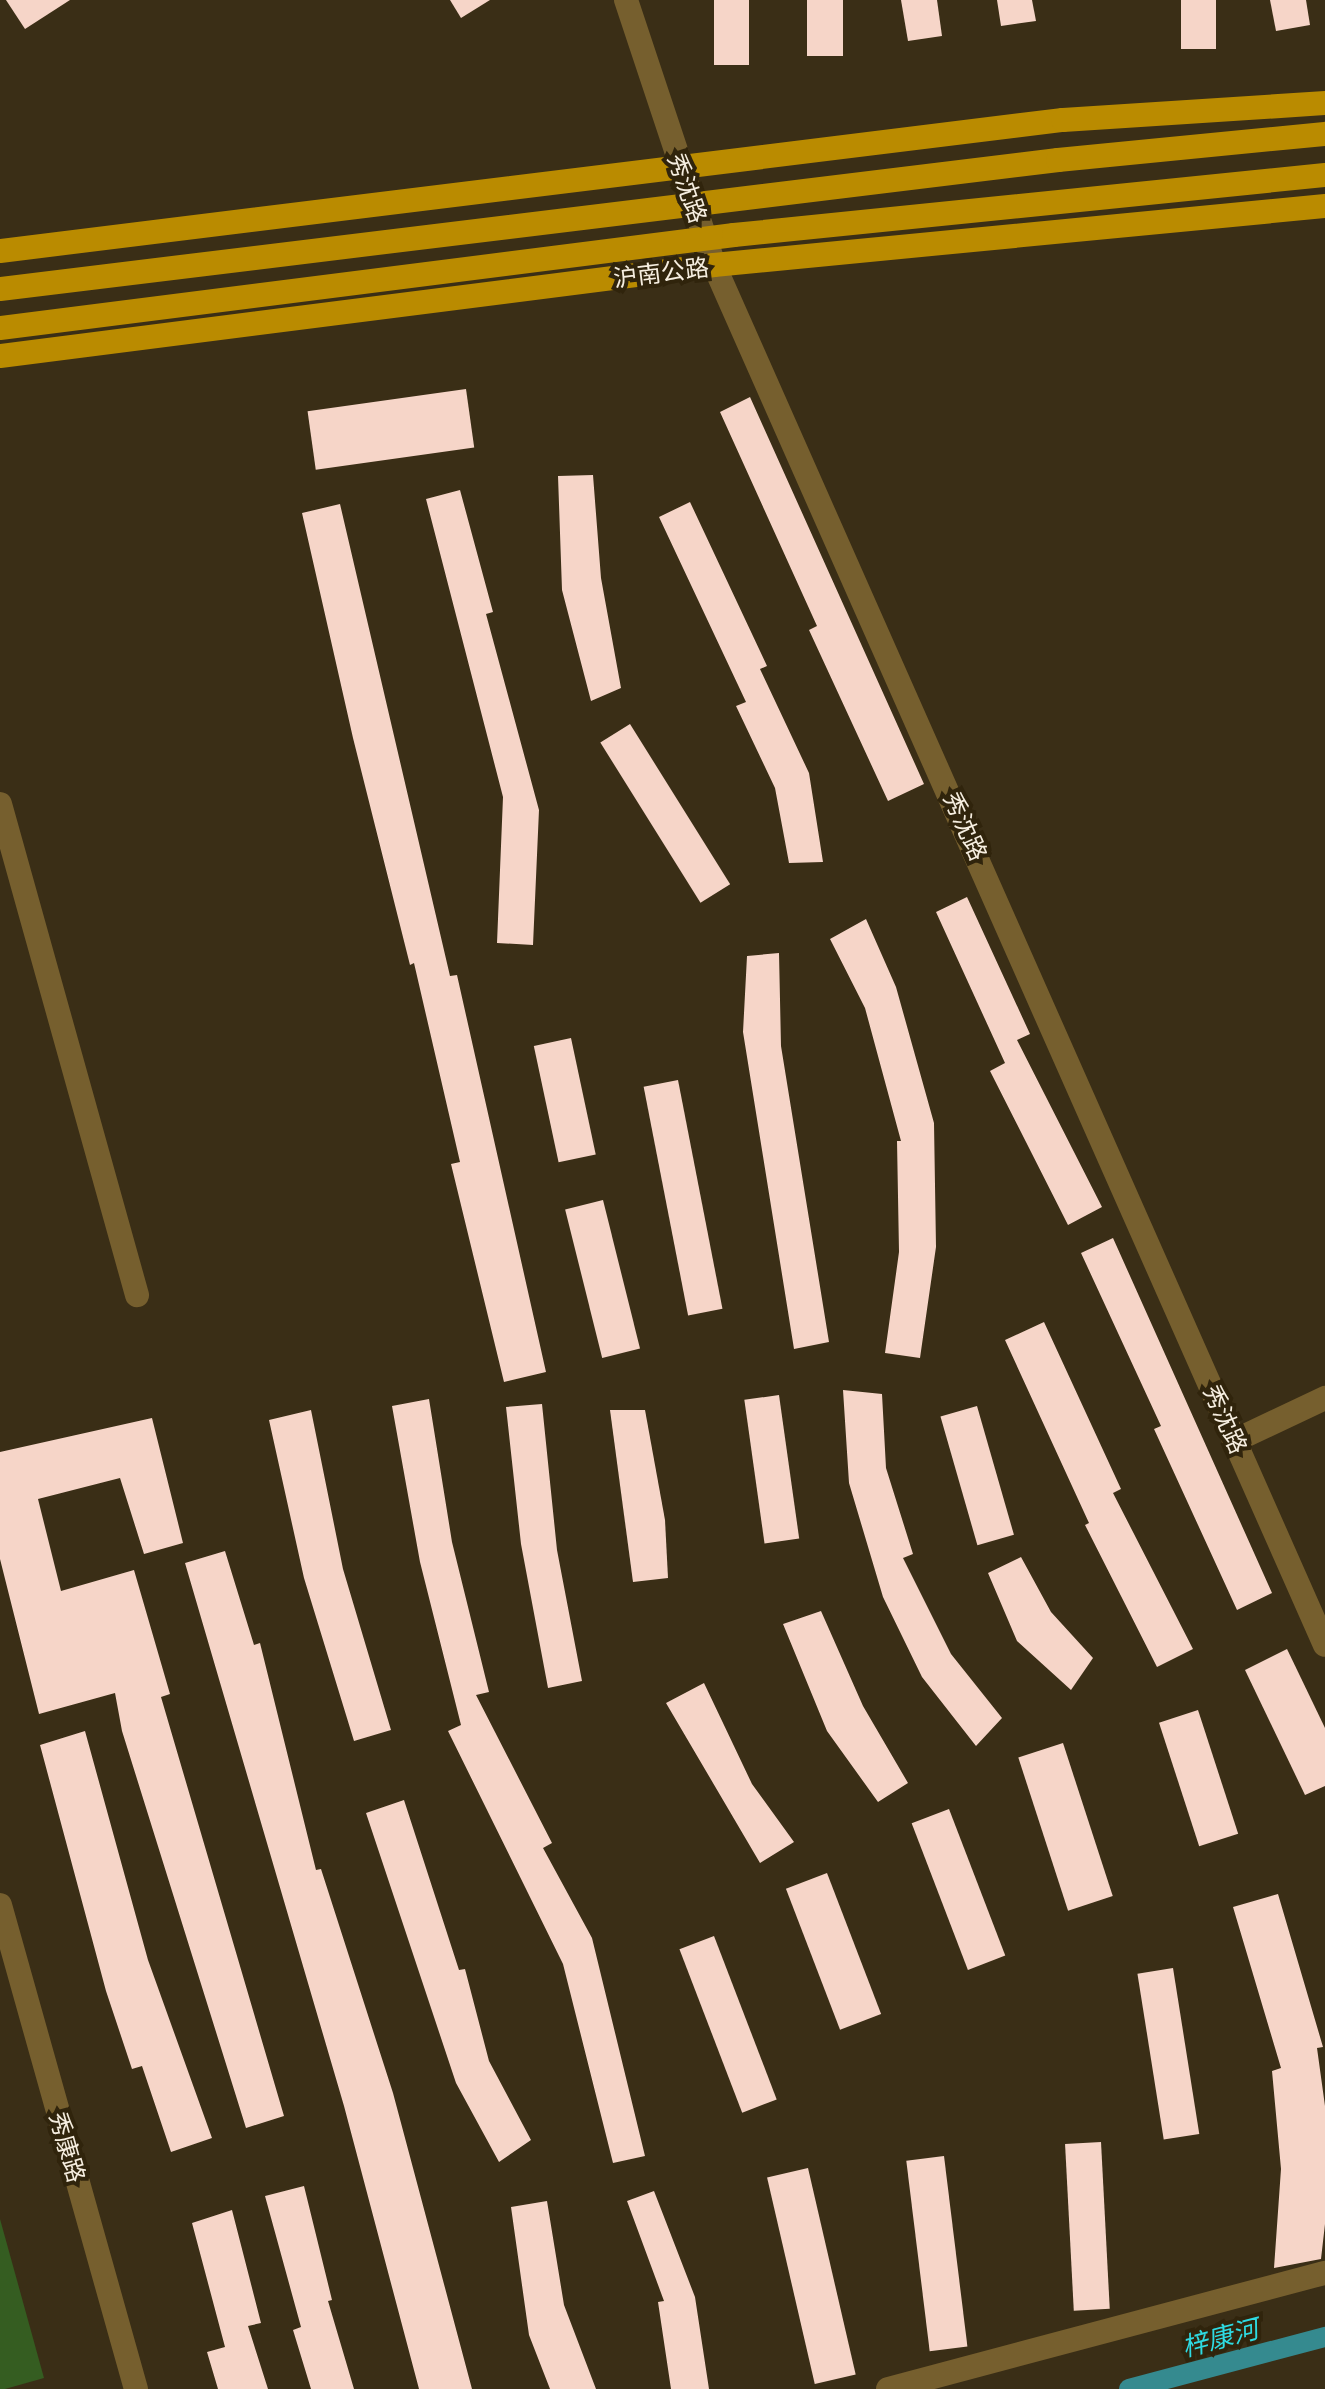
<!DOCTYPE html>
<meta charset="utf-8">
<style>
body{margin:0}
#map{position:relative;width:1325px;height:2389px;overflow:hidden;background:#3a2e16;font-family:"Noto Sans","Noto Sans SC",sans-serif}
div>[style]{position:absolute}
.green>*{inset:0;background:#355d21}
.canal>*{height:20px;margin:-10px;padding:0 10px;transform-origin:10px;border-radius:10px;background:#358a8f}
.building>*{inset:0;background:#f6d5c8;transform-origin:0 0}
.minor>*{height:24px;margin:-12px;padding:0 12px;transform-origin:12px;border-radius:12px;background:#765f2e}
.major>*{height:24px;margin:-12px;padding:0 12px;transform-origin:12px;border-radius:12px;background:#ba8b00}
.major-bridge>*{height:24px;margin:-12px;padding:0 12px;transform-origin:12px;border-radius:12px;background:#ba8b00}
span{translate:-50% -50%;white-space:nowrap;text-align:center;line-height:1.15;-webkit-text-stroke:8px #30240c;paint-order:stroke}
.street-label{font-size:24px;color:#f6eee0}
.water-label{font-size:26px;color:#2edbe3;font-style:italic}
</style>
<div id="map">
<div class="green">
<div style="clip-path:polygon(0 2219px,44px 2378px,5px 2389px,0 2389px)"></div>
</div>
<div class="canal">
<div style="left:1129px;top:2389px;width:203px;rotate:-14.9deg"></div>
</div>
<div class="building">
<div style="clip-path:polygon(6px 0,70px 0,25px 29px)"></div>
<div style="clip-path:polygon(450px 0,490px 0,461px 18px)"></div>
<div style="left:714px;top:0;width:35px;height:65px"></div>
<div style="left:807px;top:0;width:36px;height:56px"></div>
<div style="clip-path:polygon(901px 0,937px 0,942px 36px,908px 41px)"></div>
<div style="clip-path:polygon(997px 0,1032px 0,1036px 21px,1001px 26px)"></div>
<div style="left:1181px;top:0;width:35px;height:49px"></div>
<div style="clip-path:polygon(1270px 0,1306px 0,1310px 25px,1276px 31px)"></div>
<div style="left:466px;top:389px;width:59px;height:160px;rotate:82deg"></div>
<div style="clip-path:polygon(750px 397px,924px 784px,888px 801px,809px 630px,817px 626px,720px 412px)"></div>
<div style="clip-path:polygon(593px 475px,601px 578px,621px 688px,591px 701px,562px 590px,558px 476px)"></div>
<div style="clip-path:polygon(460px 490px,493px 612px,486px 614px,539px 810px,533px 945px,497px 943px,503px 797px,426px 499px)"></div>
<div style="clip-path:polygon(690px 502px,767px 666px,760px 669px,809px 773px,823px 862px,789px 863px,775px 788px,736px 706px,746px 702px,659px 517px)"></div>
<div style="clip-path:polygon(340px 504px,450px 976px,457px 975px,546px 1372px,504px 1382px,451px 1164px,460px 1162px,414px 963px,410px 965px,353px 738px,302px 513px)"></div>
<div style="left:630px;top:724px;width:189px;height:35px;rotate:58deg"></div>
<div style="clip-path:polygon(967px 897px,1030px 1034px,1017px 1040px,1102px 1207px,1068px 1225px,990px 1071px,1005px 1063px,936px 912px)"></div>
<div style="clip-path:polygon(866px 919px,896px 987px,934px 1123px,936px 1247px,920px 1358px,885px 1353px,899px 1252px,897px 1141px,901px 1141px,865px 1008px,830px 939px)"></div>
<div style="clip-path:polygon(779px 953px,781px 1046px,829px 1342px,794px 1349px,743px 1032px,747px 956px)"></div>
<div style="left:571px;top:1038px;width:119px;height:38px;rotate:78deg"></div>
<div style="left:678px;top:1080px;width:233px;height:35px;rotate:79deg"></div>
<div style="left:603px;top:1200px;width:153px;height:39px;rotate:76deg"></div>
<div style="clip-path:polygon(1113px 1238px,1272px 1593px,1237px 1610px,1154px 1429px,1161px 1426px,1081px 1253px)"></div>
<div style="clip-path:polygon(1044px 1322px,1121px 1489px,1113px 1493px,1193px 1649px,1157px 1667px,1085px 1525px,1089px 1523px,1005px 1340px)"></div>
<div style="clip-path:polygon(843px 1390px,882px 1394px,886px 1468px,913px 1554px,903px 1558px,951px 1654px,1002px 1718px,976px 1746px,922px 1677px,883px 1597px,849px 1483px)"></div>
<div style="left:779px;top:1395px;width:145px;height:35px;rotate:82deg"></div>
<div style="clip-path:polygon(429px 1399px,452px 1542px,489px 1692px,476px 1695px,552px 1843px,543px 1848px,592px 1938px,645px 2156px,613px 2163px,563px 1964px,448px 1731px,461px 1725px,420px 1562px,392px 1406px)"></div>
<div style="clip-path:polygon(542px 1404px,557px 1550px,582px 1681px,548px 1688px,521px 1544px,506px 1407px)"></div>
<div style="left:977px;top:1406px;width:134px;height:38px;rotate:74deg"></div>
<div style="clip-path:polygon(311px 1410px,343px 1569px,391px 1730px,354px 1741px,304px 1578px,269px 1420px)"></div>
<div style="clip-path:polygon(610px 1410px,645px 1410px,665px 1520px,668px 1578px,633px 1582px)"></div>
<div style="clip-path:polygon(152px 1418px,183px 1543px,144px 1554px,120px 1478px,38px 1499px,61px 1591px,134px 1570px,170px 1694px,161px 1697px,284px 2116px,246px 2128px,122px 1731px,115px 1693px,39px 1714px,0 1559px,0 1452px)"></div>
<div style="clip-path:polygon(225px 1551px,254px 1645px,260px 1643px,316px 1870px,321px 1869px,393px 2093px,472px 2389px,419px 2389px,344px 2106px,185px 1563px)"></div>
<div style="clip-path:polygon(1021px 1557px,1051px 1612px,1093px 1658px,1071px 1690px,1017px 1641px,988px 1573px)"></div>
<div style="clip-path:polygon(821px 1611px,863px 1706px,908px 1783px,878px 1802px,827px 1731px,783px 1624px)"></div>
<div style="clip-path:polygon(1287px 1649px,1325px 1728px,1325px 1786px,1305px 1795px,1245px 1670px)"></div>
<div style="clip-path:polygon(704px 1683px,752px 1784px,794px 1842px,760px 1863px,666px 1703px)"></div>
<div style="left:1198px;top:1710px;width:130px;height:41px;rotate:72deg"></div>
<div style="clip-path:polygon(85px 1731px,148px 1960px,212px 2138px,171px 2152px,142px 2066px,132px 2069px,106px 1991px,40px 1745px)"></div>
<div style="left:1063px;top:1743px;width:161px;height:47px;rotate:72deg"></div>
<div style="clip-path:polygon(404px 1800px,459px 1970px,465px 1969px,489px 2061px,531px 2140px,499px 2162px,456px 2083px,366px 1813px)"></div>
<div style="left:949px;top:1809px;width:157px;height:40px;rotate:69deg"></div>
<div style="left:827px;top:1873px;width:151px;height:44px;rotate:69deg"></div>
<div style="clip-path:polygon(1278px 1894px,1323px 2047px,1317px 2048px,1325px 2106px,1325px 2224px,1321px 2259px,1274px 2268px,1281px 2169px,1272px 2071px,1281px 2068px,1233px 1907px)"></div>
<div style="left:714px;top:1936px;width:175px;height:37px;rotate:69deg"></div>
<div style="left:1173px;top:1968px;width:168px;height:36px;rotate:81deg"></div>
<div style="left:1101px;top:2142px;width:167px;height:36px;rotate:87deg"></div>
<div style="left:944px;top:2156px;width:192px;height:38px;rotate:83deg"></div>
<div style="left:808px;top:2168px;width:212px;height:42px;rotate:77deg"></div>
<div style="clip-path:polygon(304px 2186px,332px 2300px,328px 2301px,354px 2389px,311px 2389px,293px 2330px,301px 2327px,265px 2196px)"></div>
<div style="clip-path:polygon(654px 2191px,695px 2297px,709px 2389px,671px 2389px,658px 2302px,664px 2301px,627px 2201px)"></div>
<div style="clip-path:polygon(547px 2201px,564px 2305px,596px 2389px,550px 2389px,529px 2335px,511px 2207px)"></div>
<div style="clip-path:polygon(232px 2210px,261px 2323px,248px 2326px,268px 2389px,218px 2389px,207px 2352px,225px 2347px,192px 2223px)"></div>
</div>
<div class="minor">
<div style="left:626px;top:0;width:279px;rotate:71.6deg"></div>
<div style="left:714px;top:265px;width:1509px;rotate:66.12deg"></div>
<div style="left:0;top:804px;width:510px;rotate:74.41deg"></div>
<div style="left:1234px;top:1441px;width:101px;rotate:-25.3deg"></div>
<div style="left:0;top:1905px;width:503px;rotate:74.31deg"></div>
<div style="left:888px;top:2389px;width:452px;rotate:-14.9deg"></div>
</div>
<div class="major">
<div style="left:0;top:251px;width:1071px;rotate:-7.03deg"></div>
<div style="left:1063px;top:120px;width:263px;rotate:-3.7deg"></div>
<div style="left:0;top:356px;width:720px;rotate:-7.26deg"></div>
<div style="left:714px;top:265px;width:614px;rotate:-5.52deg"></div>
</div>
<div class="major-bridge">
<div style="left:0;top:289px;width:1066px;rotate:-6.95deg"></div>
<div style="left:1058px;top:160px;width:268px;rotate:-5.6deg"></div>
<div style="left:0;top:328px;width:740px;rotate:-7.22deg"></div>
<div style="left:734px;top:235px;width:594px;rotate:-5.8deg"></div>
</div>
<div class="street-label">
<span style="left:688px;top:188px;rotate:71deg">秀沈路</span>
<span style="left:661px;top:272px;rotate:-7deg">沪南公路</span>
<span style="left:966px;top:826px;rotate:66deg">秀沈路</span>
<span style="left:1226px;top:1419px;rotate:66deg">秀沈路</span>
<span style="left:68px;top:2147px;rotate:74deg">秀康路</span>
</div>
<div class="water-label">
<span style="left:1220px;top:2338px;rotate:-15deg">梓康河</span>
</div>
</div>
